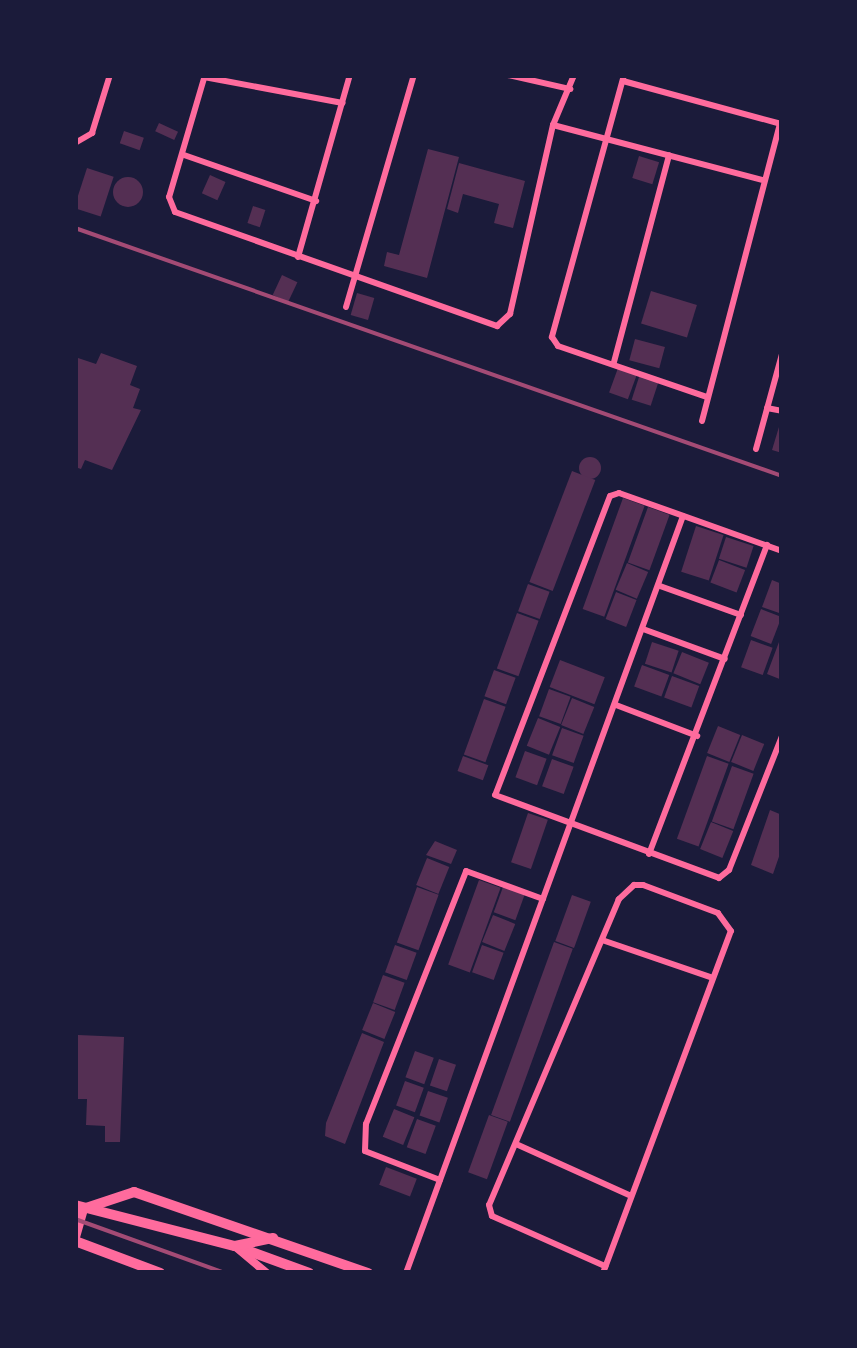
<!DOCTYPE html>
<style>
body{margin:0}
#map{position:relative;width:857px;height:1348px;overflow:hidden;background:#1b1b3a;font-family:"IBM Plex Sans",sans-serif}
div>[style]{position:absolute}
.building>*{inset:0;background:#542f53;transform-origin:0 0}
.round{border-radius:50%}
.minor>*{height:6px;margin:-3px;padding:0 3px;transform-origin:3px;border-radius:3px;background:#ff6b9d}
.tertiary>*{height:8px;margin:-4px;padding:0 4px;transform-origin:4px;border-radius:4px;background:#ff6b9d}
.primary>*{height:10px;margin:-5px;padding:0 5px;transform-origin:5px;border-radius:5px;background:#ff6b9d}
.trunk>*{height:10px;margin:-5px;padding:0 5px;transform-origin:5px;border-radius:5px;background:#ff6b9d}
.rail>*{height:4px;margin:-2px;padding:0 2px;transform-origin:2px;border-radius:2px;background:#a44b75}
span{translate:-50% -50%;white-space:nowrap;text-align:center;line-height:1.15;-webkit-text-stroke:8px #1b1b3a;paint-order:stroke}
.frame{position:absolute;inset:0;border:78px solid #1b1b3a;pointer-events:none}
</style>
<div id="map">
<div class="building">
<div style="left:159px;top:123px;width:21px;height:9px;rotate:25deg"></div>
<div style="left:124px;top:131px;width:21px;height:13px;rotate:19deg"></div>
<div style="clip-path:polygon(428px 149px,459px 157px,427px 278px,384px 266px,387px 252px,399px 255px)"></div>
<div style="left:639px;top:156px;width:21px;height:23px;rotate:17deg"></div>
<div style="clip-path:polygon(459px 163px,525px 181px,513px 228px,494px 223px,499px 204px,463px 194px,458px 213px,447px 209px)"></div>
<div style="left:87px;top:168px;width:28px;height:42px;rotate:18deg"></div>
<div style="left:210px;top:175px;width:17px;height:20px;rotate:24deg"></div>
<div class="round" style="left:113px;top:177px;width:30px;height:30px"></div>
<div style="left:253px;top:206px;width:13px;height:18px;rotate:18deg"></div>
<div style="left:282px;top:275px;width:17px;height:22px;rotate:25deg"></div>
<div style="left:651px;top:291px;width:48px;height:34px;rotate:17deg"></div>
<div style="left:357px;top:293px;width:18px;height:23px;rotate:16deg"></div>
<div style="left:635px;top:339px;width:31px;height:22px;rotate:15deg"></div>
<div style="clip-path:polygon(101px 353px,137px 366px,130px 385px,140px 389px,133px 408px,141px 410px,112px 470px,85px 460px,81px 469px,75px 467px,75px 357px,96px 364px)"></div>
<div style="left:618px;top:368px;width:20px;height:26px;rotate:20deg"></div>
<div style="left:640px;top:374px;width:20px;height:27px;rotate:18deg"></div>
<div style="clip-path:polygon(782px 417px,782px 453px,772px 450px)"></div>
<div class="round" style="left:579px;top:457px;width:22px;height:22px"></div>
<div style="left:572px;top:471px;width:25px;height:119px;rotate:21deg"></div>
<div style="left:623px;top:498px;width:23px;height:118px;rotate:20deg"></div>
<div style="left:648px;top:507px;width:23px;height:59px;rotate:20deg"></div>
<div style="left:696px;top:526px;width:29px;height:48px;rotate:18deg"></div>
<div style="left:726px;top:537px;width:29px;height:23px;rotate:18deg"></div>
<div style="left:719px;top:560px;width:28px;height:24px;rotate:21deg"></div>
<div style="left:627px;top:563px;width:23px;height:29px;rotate:23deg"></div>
<div style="clip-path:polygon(772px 580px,782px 584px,782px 614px,762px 607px)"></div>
<div style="left:528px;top:584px;width:23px;height:29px;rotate:20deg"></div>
<div style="left:616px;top:592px;width:22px;height:29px;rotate:21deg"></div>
<div style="left:761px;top:609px;width:22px;height:29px;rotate:21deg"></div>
<div style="left:517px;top:613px;width:23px;height:59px;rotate:20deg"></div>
<div style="clip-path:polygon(782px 634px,782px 680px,767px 674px)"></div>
<div style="left:751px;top:640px;width:23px;height:29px;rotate:20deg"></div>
<div style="left:652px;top:642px;width:28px;height:23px;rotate:18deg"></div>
<div style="left:682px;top:652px;width:29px;height:23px;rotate:22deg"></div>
<div style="left:560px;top:660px;width:48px;height:29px;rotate:21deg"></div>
<div style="left:642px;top:665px;width:29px;height:23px;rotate:20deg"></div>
<div style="left:494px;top:670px;width:23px;height:28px;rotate:20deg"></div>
<div style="left:672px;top:676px;width:29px;height:23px;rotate:20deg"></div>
<div style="left:549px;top:689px;width:23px;height:29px;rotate:20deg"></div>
<div style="left:572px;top:698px;width:24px;height:29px;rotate:22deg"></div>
<div style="left:484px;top:699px;width:23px;height:59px;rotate:20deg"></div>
<div style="left:538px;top:718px;width:24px;height:30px;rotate:22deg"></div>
<div style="left:718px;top:726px;width:24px;height:29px;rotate:22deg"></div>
<div style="left:562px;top:728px;width:23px;height:29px;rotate:20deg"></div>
<div style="left:742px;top:735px;width:24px;height:29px;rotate:22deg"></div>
<div style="left:525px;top:751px;width:23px;height:28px;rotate:20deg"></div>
<div style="left:463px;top:756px;width:27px;height:16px;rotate:20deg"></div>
<div style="left:707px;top:756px;width:23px;height:88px;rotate:20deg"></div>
<div style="left:552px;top:759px;width:23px;height:29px;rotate:20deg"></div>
<div style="left:732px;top:766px;width:23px;height:59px;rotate:20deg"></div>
<div style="clip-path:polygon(770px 810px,782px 815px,782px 848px,773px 874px,751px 865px)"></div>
<div style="left:528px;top:813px;width:21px;height:52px;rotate:19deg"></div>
<div style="left:711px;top:822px;width:24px;height:29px;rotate:22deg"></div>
<div style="clip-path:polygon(435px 841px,457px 850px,451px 864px,426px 855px)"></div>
<div style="left:427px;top:858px;width:24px;height:29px;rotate:22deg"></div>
<div style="left:479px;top:880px;width:23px;height:90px;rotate:20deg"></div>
<div style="left:417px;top:887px;width:23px;height:59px;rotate:20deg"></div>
<div style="left:503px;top:887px;width:23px;height:27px;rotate:20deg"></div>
<div style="left:572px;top:895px;width:20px;height:49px;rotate:20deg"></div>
<div style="left:493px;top:915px;width:24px;height:29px;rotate:22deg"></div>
<div style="left:554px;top:942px;width:20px;height:184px;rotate:20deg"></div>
<div style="left:395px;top:945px;width:23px;height:29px;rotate:20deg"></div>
<div style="left:482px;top:945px;width:23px;height:29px;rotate:20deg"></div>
<div style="left:383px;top:975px;width:23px;height:29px;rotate:20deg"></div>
<div style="left:373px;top:1003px;width:24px;height:29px;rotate:22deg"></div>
<div style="clip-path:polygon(362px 1033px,384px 1042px,345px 1144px,325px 1136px,326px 1123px)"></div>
<div style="clip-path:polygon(78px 1035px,124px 1037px,120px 1142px,105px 1142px,105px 1126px,86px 1125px,87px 1099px,76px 1099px)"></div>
<div style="left:415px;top:1051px;width:20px;height:28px;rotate:20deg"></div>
<div style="left:439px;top:1059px;width:18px;height:28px;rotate:19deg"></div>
<div style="left:405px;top:1081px;width:20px;height:26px;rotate:20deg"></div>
<div style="left:428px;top:1091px;width:21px;height:26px;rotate:19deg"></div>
<div style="left:394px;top:1109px;width:22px;height:30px;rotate:22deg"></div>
<div style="left:489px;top:1115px;width:20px;height:61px;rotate:20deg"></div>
<div style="left:417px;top:1119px;width:20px;height:30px;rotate:20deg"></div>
<div style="left:386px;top:1167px;width:33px;height:19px;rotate:21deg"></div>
</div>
<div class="minor">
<div style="left:205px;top:75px;width:127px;rotate:106.4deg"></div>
<div style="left:169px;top:197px;width:16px;rotate:68deg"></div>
<div style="left:175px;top:212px;width:342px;rotate:19.5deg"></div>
<div style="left:497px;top:326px;width:18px;rotate:-43deg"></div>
<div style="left:510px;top:314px;width:194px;rotate:-77.2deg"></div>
<div style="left:553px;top:125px;width:54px;rotate:-67.2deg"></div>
<div style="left:508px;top:75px;width:64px;rotate:12.7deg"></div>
<div style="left:624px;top:75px;width:272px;rotate:105.4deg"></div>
<div style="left:552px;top:337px;width:11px;rotate:56deg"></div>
<div style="left:558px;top:346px;width:157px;rotate:18.9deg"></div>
<div style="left:204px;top:77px;width:141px;rotate:10.6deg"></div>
<div style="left:623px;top:81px;width:164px;rotate:15.2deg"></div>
<div style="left:553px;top:125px;width:216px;rotate:14.7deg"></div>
<div style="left:75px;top:143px;width:20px;rotate:-30deg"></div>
<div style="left:92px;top:133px;width:61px;rotate:-72.8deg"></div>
<div style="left:184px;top:155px;width:140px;rotate:19.2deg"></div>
<div style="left:298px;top:257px;width:189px;rotate:-74.1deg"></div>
<div style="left:346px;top:307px;width:242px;rotate:-73.7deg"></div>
<div style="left:614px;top:362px;width:214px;rotate:-75.1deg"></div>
<div style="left:767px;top:408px;width:15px;rotate:11deg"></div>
<div style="left:702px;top:421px;width:307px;rotate:-75.3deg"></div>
<div style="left:756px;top:449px;width:98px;rotate:-74.7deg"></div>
<div style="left:782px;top:551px;width:173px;rotate:-160.4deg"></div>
<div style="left:619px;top:493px;width:9px;rotate:162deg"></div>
<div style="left:610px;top:496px;width:320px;rotate:111deg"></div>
<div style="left:495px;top:795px;width:239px;rotate:20.3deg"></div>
<div style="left:719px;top:878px;width:13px;rotate:-39deg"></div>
<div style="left:729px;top:870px;width:144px;rotate:-68.4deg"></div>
<div style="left:660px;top:586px;width:86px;rotate:19.7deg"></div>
<div style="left:643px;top:629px;width:87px;rotate:20.1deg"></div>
<div style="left:616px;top:705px;width:87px;rotate:20.9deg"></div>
<div style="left:649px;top:854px;width:331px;rotate:-69.1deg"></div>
<div style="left:602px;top:940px;width:117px;rotate:18.9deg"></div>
<div style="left:516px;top:1144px;width:124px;rotate:24.3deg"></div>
<div style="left:440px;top:1180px;width:80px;rotate:-158.9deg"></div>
<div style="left:365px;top:1151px;width:27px;rotate:-88deg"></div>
<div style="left:366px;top:1124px;width:272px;rotate:-68.4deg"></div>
<div style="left:466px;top:871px;width:82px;rotate:20deg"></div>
<div style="left:406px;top:1273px;width:806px;rotate:-69.9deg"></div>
<div style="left:603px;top:1273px;width:365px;rotate:-69.5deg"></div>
<div style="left:731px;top:931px;width:22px;rotate:-126deg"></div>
<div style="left:718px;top:913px;width:80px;rotate:-159.5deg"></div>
<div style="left:643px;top:885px;width:9px;rotate:180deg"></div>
<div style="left:634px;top:885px;width:21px;rotate:137deg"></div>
<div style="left:619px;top:899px;width:332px;rotate:113deg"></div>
<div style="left:489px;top:1205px;width:11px;rotate:75deg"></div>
<div style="left:492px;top:1216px;width:124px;rotate:23.9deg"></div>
</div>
<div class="tertiary">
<div style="left:238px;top:1249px;width:38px;rotate:40deg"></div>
</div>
<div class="primary">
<div style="left:235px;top:1246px;width:79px;rotate:20deg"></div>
</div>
<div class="trunk">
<div style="left:75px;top:1205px;width:165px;rotate:14.4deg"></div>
<div style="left:235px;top:1246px;width:39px;rotate:-12deg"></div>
<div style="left:75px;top:1237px;width:29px;rotate:-74deg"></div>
<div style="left:83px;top:1209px;width:54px;rotate:-18.4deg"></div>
<div style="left:134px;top:1192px;width:248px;rotate:19.1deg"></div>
<div style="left:75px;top:1241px;width:91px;rotate:20.6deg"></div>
</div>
<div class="rail">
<div style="left:75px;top:228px;width:749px;rotate:19.33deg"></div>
<div style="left:75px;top:1219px;width:159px;rotate:19.8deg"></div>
</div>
<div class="frame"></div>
</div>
